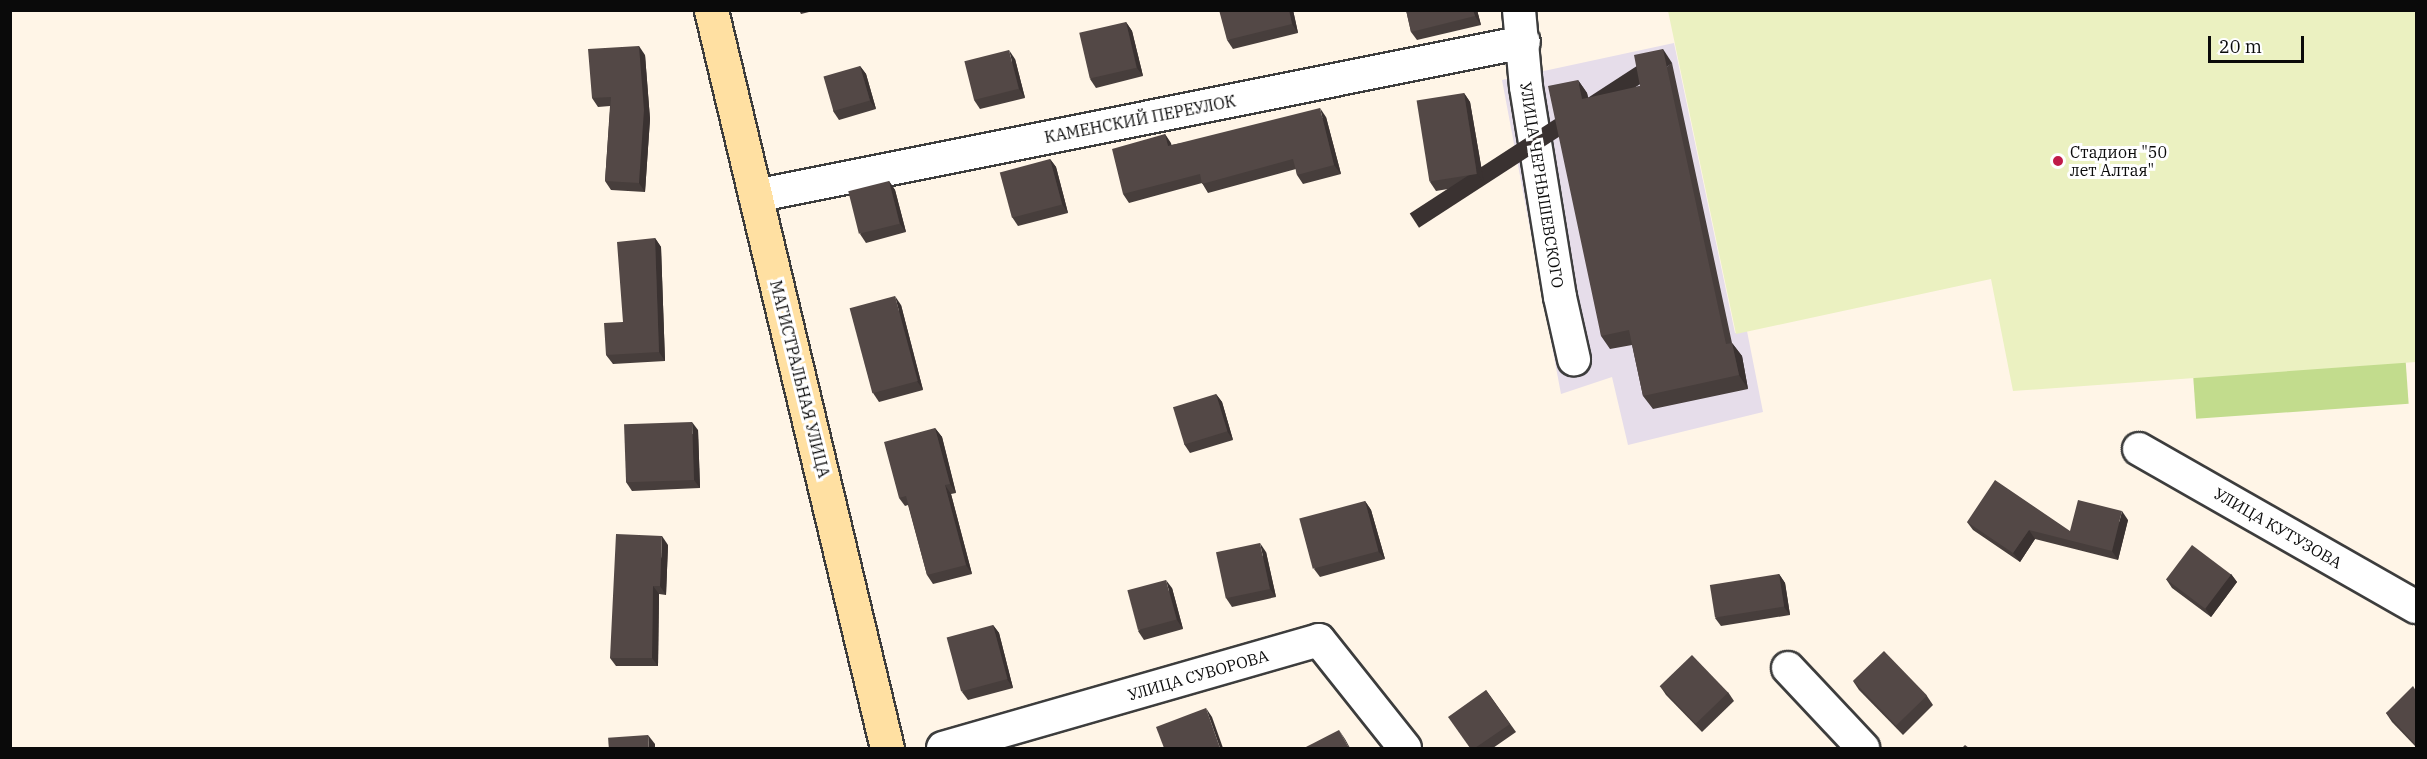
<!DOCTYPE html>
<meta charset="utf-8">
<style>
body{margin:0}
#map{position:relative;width:2427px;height:759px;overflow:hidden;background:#fff5e7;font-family:"IBM Plex Serif",serif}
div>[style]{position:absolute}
.industrial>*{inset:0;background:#e6ddea}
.forest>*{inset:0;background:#c2dc8d;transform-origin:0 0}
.pitch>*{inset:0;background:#ebf1c1}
.roads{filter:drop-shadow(2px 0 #3d3d3d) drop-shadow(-2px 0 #3d3d3d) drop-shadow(0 2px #3d3d3d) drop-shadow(0 -2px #3d3d3d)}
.street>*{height:32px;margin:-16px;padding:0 16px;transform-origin:16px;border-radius:16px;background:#fff}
.secondary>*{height:33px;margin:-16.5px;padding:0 16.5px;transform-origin:16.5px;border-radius:16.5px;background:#ffe0a2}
.wall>*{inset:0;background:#473e3c}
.shaded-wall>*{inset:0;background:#3a3231;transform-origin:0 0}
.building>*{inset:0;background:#534846;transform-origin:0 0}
.dots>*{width:16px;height:16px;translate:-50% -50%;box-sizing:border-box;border:3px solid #fff;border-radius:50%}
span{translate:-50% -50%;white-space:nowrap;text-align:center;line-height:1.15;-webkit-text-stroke:6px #fff;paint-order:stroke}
.street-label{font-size:16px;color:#0a0a0a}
.poi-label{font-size:16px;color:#0a0a0a}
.left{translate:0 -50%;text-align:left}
.frame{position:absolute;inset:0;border:12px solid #0a0a0a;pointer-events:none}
.scale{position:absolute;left:2208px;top:36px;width:96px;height:27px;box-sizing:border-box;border:3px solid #0a0a0a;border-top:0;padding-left:8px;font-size:18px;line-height:21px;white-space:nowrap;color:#0a0a0a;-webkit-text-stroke:4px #fff;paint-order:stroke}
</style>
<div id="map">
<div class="industrial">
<div style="clip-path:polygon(1674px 43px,1735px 333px,1747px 331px,1763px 412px,1628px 445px,1612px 377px,1561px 394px,1502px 80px)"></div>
</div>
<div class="forest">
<div style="left:2405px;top:352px;width:52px;height:213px;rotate:86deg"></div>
</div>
<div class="pitch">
<div style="clip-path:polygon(1668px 11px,2416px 11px,2416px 362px,2013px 391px,1991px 279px,1736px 334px)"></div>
</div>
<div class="roads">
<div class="street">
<div style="left:1519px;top:10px;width:77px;rotate:84.8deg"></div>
<div style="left:1526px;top:87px;width:213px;rotate:80.8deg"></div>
<div style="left:1560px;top:297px;width:64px;rotate:77.3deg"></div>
<div style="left:755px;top:196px;width:784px;rotate:-11.32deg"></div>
<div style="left:2139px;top:449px;width:319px;rotate:29.7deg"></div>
<div style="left:1788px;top:668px;width:110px;rotate:46.8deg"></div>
<div style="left:943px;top:748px;width:391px;rotate:-16deg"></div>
<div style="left:1319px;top:640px;width:138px;rotate:51.5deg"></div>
</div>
<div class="secondary">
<div style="left:711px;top:10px;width:759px;rotate:76.59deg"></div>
</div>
</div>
<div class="wall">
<div style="clip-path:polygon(799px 10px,817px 10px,801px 14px)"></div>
<div style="clip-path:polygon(1293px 10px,1298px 33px,1233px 49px,1227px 40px)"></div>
<div style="clip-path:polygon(1406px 10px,1477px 10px,1481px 25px,1417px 40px,1411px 32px)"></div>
<div style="clip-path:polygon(1126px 22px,1132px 31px,1143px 76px,1096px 88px,1090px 79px)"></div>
<div style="clip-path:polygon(645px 55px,650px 119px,645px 192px,611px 190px,605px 181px,610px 106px,598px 107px,592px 98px)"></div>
<div style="clip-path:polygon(1015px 59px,1025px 98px,980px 109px,974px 100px)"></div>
<div style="clip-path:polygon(1672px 63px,1732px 343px,1742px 356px,1748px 389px,1653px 409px,1643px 396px,1632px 345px,1610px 349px,1601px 336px,1578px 80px,1587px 93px,1588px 98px,1640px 86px)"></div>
<div style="clip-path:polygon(860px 66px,866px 74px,876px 109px,839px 120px,833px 111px)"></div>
<div style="clip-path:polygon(1464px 93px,1470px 102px,1484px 183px,1436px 191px,1430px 182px)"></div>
<div style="clip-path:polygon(1326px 117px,1341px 174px,1303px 184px,1297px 175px,1296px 169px,1208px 193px,1202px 183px,1129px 203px,1123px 194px,1165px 134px,1171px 145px)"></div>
<div style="clip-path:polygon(1050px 159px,1056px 167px,1068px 213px,1018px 226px,1012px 217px)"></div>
<div style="clip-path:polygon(889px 181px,895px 190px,906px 232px,866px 243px,860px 234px)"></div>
<div style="clip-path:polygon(655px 238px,661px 247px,665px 361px,613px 364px,606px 355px,623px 322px)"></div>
<div style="clip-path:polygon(901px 305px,923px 390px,879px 402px,873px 393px)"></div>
<div style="clip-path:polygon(1216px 394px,1222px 402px,1233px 440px,1190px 453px,1184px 444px)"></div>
<div style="clip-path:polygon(935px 428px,942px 437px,956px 493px,951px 494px,972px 574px,933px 584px,927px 575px,908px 505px,905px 506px,899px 498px)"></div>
<div style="clip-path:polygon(698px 430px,700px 488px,632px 491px,626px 482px)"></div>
<div style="clip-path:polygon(1365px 501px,1371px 510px,1385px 559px,1320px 577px,1314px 569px)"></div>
<div style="clip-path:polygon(2128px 520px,2118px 560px,2035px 539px,2020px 562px,1973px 530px,1967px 522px,2070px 531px)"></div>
<div style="clip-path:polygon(668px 545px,666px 595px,659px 594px,658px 666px,616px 666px,610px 658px)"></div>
<div style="clip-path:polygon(1266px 552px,1276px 597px,1232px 607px,1226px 598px)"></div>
<div style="clip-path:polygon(1779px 574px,1785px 583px,1790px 615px,1721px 626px,1715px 618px)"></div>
<div style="clip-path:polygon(2231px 574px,2237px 582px,2211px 617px,2172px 588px,2166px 579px)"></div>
<div style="clip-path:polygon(1172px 588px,1183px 629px,1144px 640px,1138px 631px)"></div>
<div style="clip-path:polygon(993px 625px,999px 633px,1013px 688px,968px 700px,962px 692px)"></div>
<div style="clip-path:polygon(1853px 681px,1927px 696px,1933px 705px,1903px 735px,1859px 690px)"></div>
<div style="clip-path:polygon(1660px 686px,1728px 692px,1734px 701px,1702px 732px,1666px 695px)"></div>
<div style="clip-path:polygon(1486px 690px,1516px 732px,1493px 748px,1470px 748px)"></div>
<div style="clip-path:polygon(2416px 691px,2416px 747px,2392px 722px,2386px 713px)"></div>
</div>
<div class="shaded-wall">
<div style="clip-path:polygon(1289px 10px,1293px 10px,1298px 33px,1292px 24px)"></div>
<div style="clip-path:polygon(1473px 10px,1477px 10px,1481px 25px,1475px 16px)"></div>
<div style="clip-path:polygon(1126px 22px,1132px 31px,1143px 76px,1137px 68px)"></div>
<div style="clip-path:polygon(639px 46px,645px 55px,650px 119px,645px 192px,639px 183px)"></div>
<div style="left:1663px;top:49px;width:17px;height:302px;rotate:57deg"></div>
<div style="clip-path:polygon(1009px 50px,1015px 59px,1025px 98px,1019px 89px)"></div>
<div style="clip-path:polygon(860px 66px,866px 74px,876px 109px,870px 101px)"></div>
<div style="clip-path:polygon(1578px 80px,1587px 93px,1592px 113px,1582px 99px)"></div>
<div style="clip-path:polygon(1464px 93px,1470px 102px,1484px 183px,1477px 174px)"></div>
<div style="clip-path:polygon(1320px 108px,1326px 117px,1341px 174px,1334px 165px)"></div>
<div style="clip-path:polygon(1165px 134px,1171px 143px,1174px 155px,1168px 146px)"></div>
<div style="clip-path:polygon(1050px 159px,1056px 167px,1068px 213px,1062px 204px)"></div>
<div style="clip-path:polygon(889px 181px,895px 190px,906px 232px,900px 224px)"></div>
<div style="clip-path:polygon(655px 238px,661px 247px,665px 361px,659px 352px)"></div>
<div style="clip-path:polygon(895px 296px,901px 305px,923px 390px,917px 381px)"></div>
<div style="clip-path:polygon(1732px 343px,1742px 356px,1748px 389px,1739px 375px)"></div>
<div style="clip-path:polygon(1216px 394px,1222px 402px,1233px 440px,1227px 431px)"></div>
<div style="clip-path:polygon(692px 422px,698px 430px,700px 488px,694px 480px)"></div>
<div style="clip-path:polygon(935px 428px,942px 437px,956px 493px,950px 484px)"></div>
<div style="clip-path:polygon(945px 485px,951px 494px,972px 574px,966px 565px)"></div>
<div style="clip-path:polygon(1365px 501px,1371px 510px,1385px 559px,1378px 551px)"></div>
<div style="clip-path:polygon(2122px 511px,2128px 520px,2118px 560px,2112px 551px)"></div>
<div style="clip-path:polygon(2029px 530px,2035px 539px,2020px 562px,2013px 553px)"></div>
<div style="clip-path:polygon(662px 536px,668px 545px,666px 595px,660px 586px)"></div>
<div style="clip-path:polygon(1260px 543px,1266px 552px,1276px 597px,1270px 589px)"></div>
<div style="clip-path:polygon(1779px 574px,1785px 583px,1790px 615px,1784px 607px)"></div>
<div style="clip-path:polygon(2231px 574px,2237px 582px,2211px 617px,2205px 608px)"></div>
<div style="clip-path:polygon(1166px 580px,1172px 588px,1183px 629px,1177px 620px)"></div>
<div style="clip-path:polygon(653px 586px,659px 594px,658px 666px,652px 658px)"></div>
<div style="clip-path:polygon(993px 625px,999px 633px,1013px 688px,1007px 679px)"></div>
<div style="clip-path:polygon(1206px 708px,1212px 717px,1223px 748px,1220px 748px)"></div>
<div style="clip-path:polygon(1339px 730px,1345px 739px,1350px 748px,1349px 748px)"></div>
<div style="clip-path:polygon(648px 735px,655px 744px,655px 748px,649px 748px)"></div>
</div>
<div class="building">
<div style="clip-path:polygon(1219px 10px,1289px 10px,1292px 24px,1227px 40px)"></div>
<div style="clip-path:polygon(1406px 10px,1473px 10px,1475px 16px,1411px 32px)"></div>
<div style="left:1126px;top:22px;width:47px;height:48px;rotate:77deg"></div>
<div style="clip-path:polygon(639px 46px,644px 110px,639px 183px,605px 181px,611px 97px,592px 98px,588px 49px)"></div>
<div style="clip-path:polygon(1663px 49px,1726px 344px,1732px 343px,1739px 375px,1643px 396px,1629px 330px,1601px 336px,1548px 86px,1578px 80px,1582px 99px,1640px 86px,1634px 55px)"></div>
<div style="left:1009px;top:50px;width:40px;height:46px;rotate:76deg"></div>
<div style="left:860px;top:66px;width:36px;height:38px;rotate:74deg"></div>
<div style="left:1464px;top:93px;width:82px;height:48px;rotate:81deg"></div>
<div style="clip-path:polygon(1320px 108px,1334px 165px,1297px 175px,1293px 159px,1202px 184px,1200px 174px,1123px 194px,1112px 149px,1165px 134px,1168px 146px)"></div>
<div style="left:1050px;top:159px;width:47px;height:52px;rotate:75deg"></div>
<div style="left:889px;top:181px;width:44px;height:42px;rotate:76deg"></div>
<div style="clip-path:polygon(655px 238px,659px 352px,606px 355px,604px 323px,623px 322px,617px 242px)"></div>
<div style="left:895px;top:296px;width:88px;height:47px;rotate:75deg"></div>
<div style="left:1216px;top:394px;width:39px;height:45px;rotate:73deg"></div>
<div style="left:692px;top:422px;width:58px;height:68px;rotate:88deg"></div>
<div style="clip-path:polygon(935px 428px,950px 484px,945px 485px,966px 565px,927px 575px,906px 496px,899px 498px,884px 442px)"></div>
<div style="clip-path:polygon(1995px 480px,2070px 531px,2078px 500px,2122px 511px,2112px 551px,2029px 530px,2013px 553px,1967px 522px)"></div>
<div style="left:1365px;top:501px;width:52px;height:68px;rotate:75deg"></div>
<div style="clip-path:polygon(616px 534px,662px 536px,660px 586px,653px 586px,652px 658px,610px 658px)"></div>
<div style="left:1260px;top:543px;width:47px;height:45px;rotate:78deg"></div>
<div style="left:2192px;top:545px;width:49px;height:43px;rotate:37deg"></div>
<div style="left:1779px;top:574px;width:33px;height:70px;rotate:81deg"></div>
<div style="left:1166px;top:580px;width:41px;height:40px;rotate:75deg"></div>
<div style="left:993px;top:625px;width:56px;height:48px;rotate:75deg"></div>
<div style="left:1884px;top:651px;width:62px;height:43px;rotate:46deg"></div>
<div style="left:1692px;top:655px;width:52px;height:45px;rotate:46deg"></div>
<div style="clip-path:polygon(2413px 686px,2416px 691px,2416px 745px,2386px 713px)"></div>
<div style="clip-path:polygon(1486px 690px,1510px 724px,1475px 748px,1470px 748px,1448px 717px)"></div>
<div style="clip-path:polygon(1206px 708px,1220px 748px,1164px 748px,1156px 727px)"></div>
<div style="clip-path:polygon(1339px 730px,1349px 748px,1304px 748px)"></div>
<div style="left:648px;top:735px;width:13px;height:40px;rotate:86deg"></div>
<div style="clip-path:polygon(1965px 745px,1969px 748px,1962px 748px)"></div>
</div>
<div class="dots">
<div style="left:2058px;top:161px;background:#c01b48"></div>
</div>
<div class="street-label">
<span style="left:1140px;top:119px;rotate:-11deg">КАМЕНСКИЙ ПЕРЕУЛОК</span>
<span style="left:1542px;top:185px;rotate:81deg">УЛИЦА ЧЕРНЫШЕВСКОГО</span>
<span style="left:800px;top:379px;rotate:76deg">МАГИСТРАЛЬНАЯ УЛИЦА</span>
<span style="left:2278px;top:528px;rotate:30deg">УЛИЦА КУТУЗОВА</span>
<span style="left:1198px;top:675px;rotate:-16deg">УЛИЦА СУВОРОВА</span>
</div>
<div class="poi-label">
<span class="left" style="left:2070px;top:161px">Стадион "50<br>лет Алтая"</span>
</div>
<div class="frame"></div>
<div class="scale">20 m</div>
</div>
